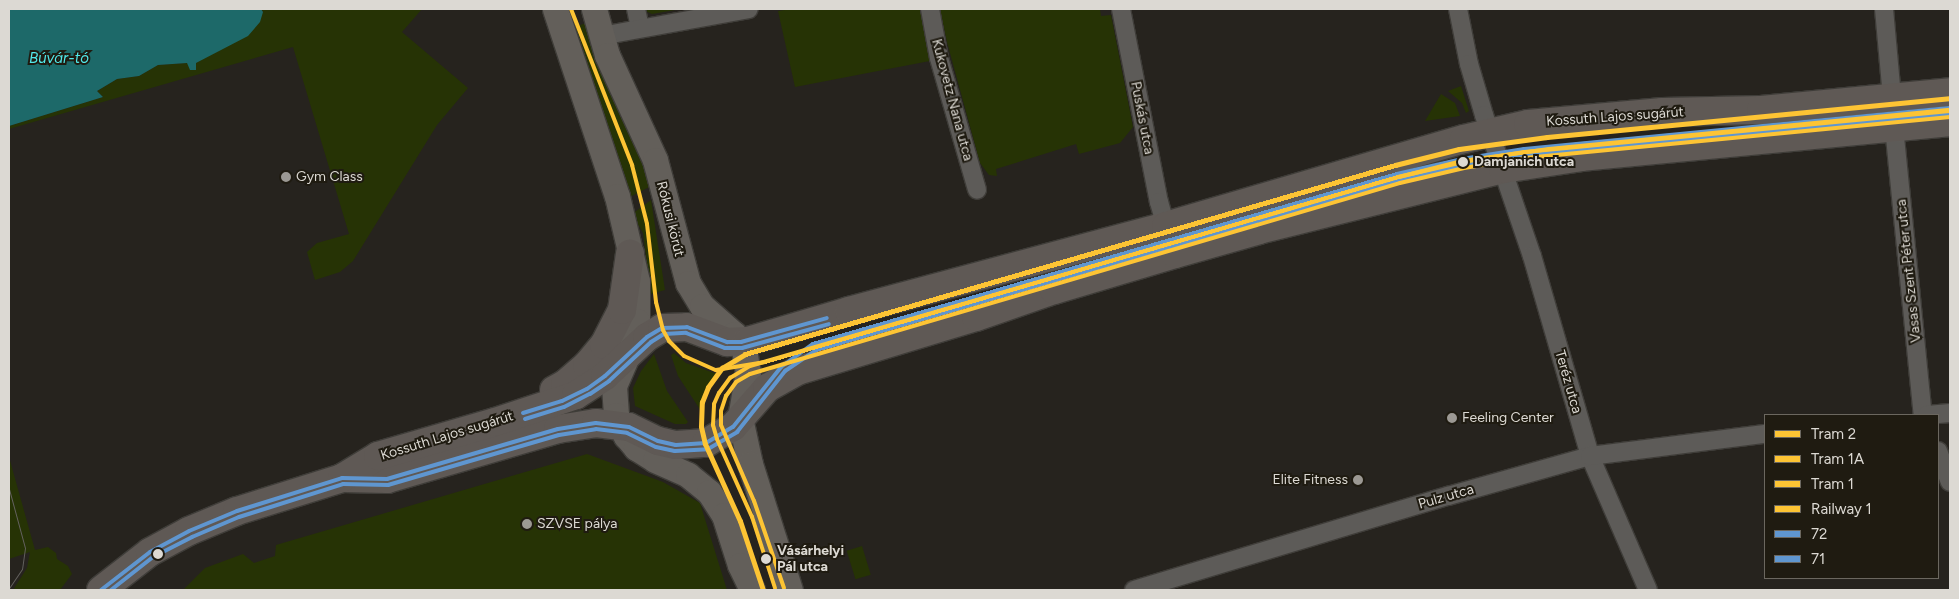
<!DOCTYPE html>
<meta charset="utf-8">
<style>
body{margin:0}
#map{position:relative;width:1959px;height:599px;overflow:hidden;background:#26231e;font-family:Figtree,sans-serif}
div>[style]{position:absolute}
.green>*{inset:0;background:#263305;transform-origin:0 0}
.water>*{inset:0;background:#1d6969}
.roads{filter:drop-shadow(1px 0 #3f3d39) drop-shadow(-1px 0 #3f3d39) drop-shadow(0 1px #3f3d39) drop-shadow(0 -1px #3f3d39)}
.minor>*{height:18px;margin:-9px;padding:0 9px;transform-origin:9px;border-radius:9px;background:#5d5b58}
.secondary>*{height:25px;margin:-12.5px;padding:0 12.5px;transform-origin:12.5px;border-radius:12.5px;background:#635f5a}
.primary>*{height:28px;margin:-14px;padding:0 14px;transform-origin:14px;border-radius:14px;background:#5f5955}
.tram>*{height:1px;margin:-0.5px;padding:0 0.5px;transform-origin:0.5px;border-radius:0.5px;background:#63615e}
.bus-1>*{height:4px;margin:-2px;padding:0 2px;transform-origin:2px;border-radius:2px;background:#5f96d0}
.bus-2>*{height:4px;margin:-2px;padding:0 2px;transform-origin:2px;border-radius:2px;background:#5f96d0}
.rail-1>*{height:5px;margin:-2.5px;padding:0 2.5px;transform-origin:2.5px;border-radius:2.5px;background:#fdc434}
.tram-1>*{height:4px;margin:-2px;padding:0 2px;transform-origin:2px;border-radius:2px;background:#fdc434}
.tram-2>*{height:4px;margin:-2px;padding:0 2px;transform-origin:2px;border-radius:2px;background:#fdc434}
.tram-3>*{height:4px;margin:-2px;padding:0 2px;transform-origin:2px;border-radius:2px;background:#fdc434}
.dots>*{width:14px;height:14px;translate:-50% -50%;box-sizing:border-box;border:2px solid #1f1b11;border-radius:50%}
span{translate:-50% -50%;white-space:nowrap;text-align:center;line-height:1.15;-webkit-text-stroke:4px #1f1b11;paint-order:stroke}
.street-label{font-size:14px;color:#dcd9d3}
.stop-label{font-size:14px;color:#dcd9d3;font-weight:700}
.left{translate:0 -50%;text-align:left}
.poi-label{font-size:14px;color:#dcd9d3}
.right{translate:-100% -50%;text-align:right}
.water-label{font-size:15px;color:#52e9ea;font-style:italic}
.frame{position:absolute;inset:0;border:10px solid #dcd9d3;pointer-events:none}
.legend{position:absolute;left:1764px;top:414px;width:175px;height:165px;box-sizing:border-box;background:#1f1b11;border:1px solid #6b675f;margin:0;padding:6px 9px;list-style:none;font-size:15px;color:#dcd9d3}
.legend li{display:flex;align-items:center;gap:10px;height:25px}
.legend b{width:25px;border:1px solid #6b675f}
</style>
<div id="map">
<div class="green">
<div style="clip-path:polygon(261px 9px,422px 9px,402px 32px,468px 88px,437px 125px,353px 261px,340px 272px,315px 280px,307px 252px,317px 243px,349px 234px,293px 47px,9px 129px,9px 126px,103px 97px,97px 91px,117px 79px,139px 76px,158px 65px,187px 63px,196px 70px,196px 63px,263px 12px)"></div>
<div style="clip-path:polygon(641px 9px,681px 9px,652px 14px)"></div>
<div style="clip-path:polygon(791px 9px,922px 9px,935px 60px,795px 87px,778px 11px)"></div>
<div style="clip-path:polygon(940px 9px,1100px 9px,1101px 16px,1111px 15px,1133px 127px,1120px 143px,1079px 154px,1076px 144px,996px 169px,997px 176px,989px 175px,980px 163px,947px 42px)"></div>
<div style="clip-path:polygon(586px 23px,653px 185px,628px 198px,572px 28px)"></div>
<div style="clip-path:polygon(1461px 86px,1469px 111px,1466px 113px,1462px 103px,1448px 91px)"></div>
<div style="clip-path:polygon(1441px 94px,1455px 103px,1460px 116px,1425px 121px)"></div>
<div style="clip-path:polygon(651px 200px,665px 290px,651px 294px,643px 233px,632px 214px)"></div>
<div style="clip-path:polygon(674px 353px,686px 363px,717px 374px,704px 403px,703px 414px,678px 376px,671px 355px)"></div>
<div style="clip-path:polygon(654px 354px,667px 391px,688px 422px,686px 424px,675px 424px,635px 406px,633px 388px,641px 371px)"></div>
<div style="clip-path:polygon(587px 454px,663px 482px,700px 503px,727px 590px,183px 590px,205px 568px,243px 554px,254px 563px,275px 556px,276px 545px)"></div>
<div style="clip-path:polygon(9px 457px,35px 550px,48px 547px,56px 553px,57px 559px,68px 566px,72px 574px,60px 590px,13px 590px,27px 568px,30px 552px,9px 559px)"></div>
<div style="left:862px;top:546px;width:30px;height:16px;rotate:73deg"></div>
</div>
<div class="water">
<div style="clip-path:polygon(9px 9px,261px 9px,263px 12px,260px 22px,248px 36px,196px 63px,196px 70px,190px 70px,187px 63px,158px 65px,139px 76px,117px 79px,97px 91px,103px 97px,9px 126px)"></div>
</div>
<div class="roads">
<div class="minor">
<div style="left:636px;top:9px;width:19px;rotate:78deg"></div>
<div style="left:930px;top:9px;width:50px;rotate:79.6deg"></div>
<div style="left:939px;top:58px;width:137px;rotate:73.9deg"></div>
<div style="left:1121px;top:9px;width:197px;rotate:78.9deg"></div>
<div style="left:1159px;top:202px;width:25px;rotate:74deg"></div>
<div style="left:1458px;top:9px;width:56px;rotate:78.7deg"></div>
<div style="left:1469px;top:64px;width:53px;rotate:73.6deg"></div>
<div style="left:1484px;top:115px;width:149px;rotate:71.2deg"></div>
<div style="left:1532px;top:256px;width:208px;rotate:73.8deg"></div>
<div style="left:1590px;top:456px;width:146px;rotate:66.6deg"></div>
<div style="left:1884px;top:9px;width:88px;rotate:84.8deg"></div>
<div style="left:601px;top:36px;width:150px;rotate:-10.3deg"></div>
<div style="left:1894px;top:127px;width:289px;rotate:84.3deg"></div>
<div style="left:1927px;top:415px;width:23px;rotate:-5deg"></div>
<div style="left:1938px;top:451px;width:33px;rotate:69deg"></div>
<div style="left:1134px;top:590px;width:328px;rotate:-16.7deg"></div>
<div style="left:1448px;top:496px;width:148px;rotate:-15.7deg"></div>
<div style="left:1590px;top:456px;width:176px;rotate:-7.2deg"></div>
</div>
<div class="secondary">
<div style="left:555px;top:9px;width:197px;rotate:71.7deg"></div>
<div style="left:617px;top:196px;width:87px;rotate:76.8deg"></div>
<div style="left:637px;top:281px;width:40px;rotate:90deg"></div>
<div style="left:637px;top:321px;width:21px;rotate:101deg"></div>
<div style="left:633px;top:342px;width:48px;rotate:113.4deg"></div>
<div style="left:614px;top:386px;width:29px;rotate:86deg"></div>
<div style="left:616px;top:415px;width:23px;rotate:65deg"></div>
<div style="left:626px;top:436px;width:16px;rotate:50deg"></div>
<div style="left:636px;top:448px;width:22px;rotate:32deg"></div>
<div style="left:655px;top:460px;width:36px;rotate:24deg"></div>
<div style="left:688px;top:475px;width:27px;rotate:39deg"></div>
<div style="left:709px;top:492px;width:27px;rotate:57deg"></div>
<div style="left:724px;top:515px;width:52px;rotate:72.3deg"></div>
<div style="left:740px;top:565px;width:28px;rotate:64deg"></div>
<div style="left:594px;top:9px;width:48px;rotate:74.2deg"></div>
<div style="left:607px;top:55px;width:115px;rotate:65.4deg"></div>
<div style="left:655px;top:160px;width:127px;rotate:75deg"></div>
<div style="left:688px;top:283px;width:27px;rotate:59deg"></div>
<div style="left:702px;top:306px;width:43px;rotate:41.2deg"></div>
<div style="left:734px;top:334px;width:19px;rotate:58deg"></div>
<div style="left:744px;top:350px;width:22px;rotate:80deg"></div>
<div style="left:748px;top:372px;width:47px;rotate:99.9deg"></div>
<div style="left:740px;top:418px;width:47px;rotate:77.7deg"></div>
<div style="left:750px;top:464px;width:132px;rotate:72.4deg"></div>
</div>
<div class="primary">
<div style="left:554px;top:390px;width:13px;rotate:-29deg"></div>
<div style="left:565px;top:384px;width:29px;rotate:-41deg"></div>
<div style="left:587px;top:365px;width:26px;rotate:-50deg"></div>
<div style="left:604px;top:345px;width:39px;rotate:-63deg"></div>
<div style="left:622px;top:310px;width:57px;rotate:-81.9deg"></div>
<div style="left:342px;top:478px;width:45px;rotate:1.3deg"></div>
<div style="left:387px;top:479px;width:178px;rotate:-16.3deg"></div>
<div style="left:558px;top:429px;width:38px;rotate:-9deg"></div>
<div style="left:596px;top:423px;width:33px;rotate:7deg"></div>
<div style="left:629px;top:427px;width:32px;rotate:26deg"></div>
<div style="left:658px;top:441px;width:18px;rotate:13deg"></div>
<div style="left:676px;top:445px;width:30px;rotate:-4deg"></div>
<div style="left:706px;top:443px;width:31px;rotate:-31deg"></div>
<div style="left:733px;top:427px;width:52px;rotate:-48.9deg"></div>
<div style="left:767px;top:388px;width:38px;rotate:-29deg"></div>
<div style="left:800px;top:370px;width:184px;rotate:-16.8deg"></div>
<div style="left:976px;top:317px;width:83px;rotate:-19.1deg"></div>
<div style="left:1054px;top:290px;width:126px;rotate:-16.6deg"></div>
<div style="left:1175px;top:254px;width:87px;rotate:-15.9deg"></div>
<div style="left:1259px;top:230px;width:252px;rotate:-14deg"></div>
<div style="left:1503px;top:169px;width:79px;rotate:-8.7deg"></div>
<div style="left:1581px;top:157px;width:371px;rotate:-5.4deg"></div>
<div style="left:101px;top:590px;width:62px;rotate:-37.8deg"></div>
<div style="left:150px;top:552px;width:44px;rotate:-28.3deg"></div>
<div style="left:189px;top:531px;width:52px;rotate:-22.6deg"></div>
<div style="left:237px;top:511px;width:110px;rotate:-17.4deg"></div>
<div style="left:342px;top:478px;width:42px;rotate:-31.4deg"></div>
<div style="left:378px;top:456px;width:122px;rotate:-16.2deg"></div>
<div style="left:495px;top:422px;width:85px;rotate:-18.4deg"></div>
<div style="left:576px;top:395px;width:35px;rotate:-33deg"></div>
<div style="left:605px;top:376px;width:57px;rotate:-42.9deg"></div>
<div style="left:647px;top:337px;width:17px;rotate:-31deg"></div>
<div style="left:662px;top:328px;width:25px;rotate:-2deg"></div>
<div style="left:687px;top:327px;width:43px;rotate:20.6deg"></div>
<div style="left:727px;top:342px;width:21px;rotate:-3deg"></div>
<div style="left:748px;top:341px;width:105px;rotate:-16.5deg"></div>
<div style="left:849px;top:311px;width:328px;rotate:-15deg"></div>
<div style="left:1166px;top:226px;width:310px;rotate:-16.3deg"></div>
<div style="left:1464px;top:139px;width:66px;rotate:-13.2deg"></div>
<div style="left:1528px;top:124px;width:135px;rotate:-5.1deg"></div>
<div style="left:1662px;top:112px;width:99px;rotate:-1.2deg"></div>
<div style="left:1761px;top:110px;width:190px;rotate:-5.4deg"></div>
</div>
</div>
<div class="tram">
<div style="left:9px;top:489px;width:61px;rotate:74.8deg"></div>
<div style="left:25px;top:548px;width:21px;rotate:98deg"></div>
<div style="left:22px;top:569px;width:23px;rotate:124deg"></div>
</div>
<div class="bus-1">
<div style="left:523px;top:413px;width:41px;rotate:-17.1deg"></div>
<div style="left:562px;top:401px;width:28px;rotate:-26deg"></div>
<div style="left:587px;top:389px;width:22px;rotate:-36deg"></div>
<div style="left:605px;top:376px;width:57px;rotate:-42.9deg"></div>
<div style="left:647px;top:337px;width:17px;rotate:-31deg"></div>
<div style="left:662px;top:328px;width:25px;rotate:-2deg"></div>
<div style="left:687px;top:327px;width:43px;rotate:20.6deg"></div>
<div style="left:727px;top:342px;width:14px"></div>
<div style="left:741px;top:342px;width:89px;rotate:-15.6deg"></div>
<div style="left:101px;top:590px;width:62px;rotate:-37.8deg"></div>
<div style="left:150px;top:552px;width:44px;rotate:-28.3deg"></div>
<div style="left:189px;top:531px;width:52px;rotate:-22.6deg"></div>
<div style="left:237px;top:511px;width:110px;rotate:-17.4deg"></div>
<div style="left:342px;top:478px;width:45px;rotate:1.3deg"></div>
<div style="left:387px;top:479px;width:178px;rotate:-16.3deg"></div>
<div style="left:558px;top:429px;width:38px;rotate:-9deg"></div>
<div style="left:596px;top:423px;width:33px;rotate:7deg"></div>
<div style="left:629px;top:427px;width:32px;rotate:26deg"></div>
<div style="left:658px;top:441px;width:18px;rotate:13deg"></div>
<div style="left:676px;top:445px;width:30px;rotate:-4deg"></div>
<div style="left:706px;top:443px;width:31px;rotate:-31deg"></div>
<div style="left:733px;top:427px;width:77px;rotate:-51.3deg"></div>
<div style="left:781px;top:367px;width:39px;rotate:-36deg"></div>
<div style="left:813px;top:344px;width:608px;rotate:-16.23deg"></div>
<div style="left:1397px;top:174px;width:67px;rotate:-13deg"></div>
<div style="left:1462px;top:159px;width:63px;rotate:-9.2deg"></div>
<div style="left:1524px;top:149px;width:428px;rotate:-5.5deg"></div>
</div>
<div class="bus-2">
<div style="left:525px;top:419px;width:41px;rotate:-17.1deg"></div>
<div style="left:564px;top:407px;width:29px;rotate:-27deg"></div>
<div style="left:590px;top:394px;width:23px;rotate:-34deg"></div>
<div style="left:609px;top:381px;width:57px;rotate:-42.9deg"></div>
<div style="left:651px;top:342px;width:15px;rotate:-32deg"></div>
<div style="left:664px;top:334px;width:22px;rotate:-3deg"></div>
<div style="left:686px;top:333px;width:42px;rotate:21deg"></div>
<div style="left:725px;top:348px;width:17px"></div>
<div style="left:742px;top:348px;width:90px;rotate:-15.4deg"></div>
<div style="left:111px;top:590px;width:53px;rotate:-38.2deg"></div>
<div style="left:153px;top:557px;width:44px;rotate:-27.1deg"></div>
<div style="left:192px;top:537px;width:51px;rotate:-23.1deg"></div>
<div style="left:239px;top:517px;width:109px;rotate:-17.6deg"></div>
<div style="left:343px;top:484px;width:45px;rotate:1.3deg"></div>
<div style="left:388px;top:485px;width:178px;rotate:-16.3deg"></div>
<div style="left:559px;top:435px;width:37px;rotate:-9deg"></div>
<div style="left:596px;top:429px;width:31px;rotate:7deg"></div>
<div style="left:627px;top:433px;width:32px;rotate:26deg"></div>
<div style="left:656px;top:447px;width:19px;rotate:12deg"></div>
<div style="left:675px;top:451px;width:33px;rotate:-3deg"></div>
<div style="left:708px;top:449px;width:34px;rotate:-30deg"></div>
<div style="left:737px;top:432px;width:78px;rotate:-51.8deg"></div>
<div style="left:785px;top:371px;width:37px;rotate:-34deg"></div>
<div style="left:816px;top:350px;width:607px;rotate:-16.26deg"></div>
<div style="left:1399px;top:180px;width:66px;rotate:-13.2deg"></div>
<div style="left:1463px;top:165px;width:63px;rotate:-9.2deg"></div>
<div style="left:1525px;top:155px;width:427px;rotate:-5.5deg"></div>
</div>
<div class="rail-1">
<div style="left:763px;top:590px;width:73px;rotate:-108.4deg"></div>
<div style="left:740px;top:521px;width:85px;rotate:-114.4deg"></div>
<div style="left:705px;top:444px;width:18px;rotate:-103deg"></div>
<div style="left:701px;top:426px;width:24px;rotate:-88deg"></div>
<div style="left:702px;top:402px;width:16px;rotate:-68deg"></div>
<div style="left:708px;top:387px;width:24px;rotate:-54deg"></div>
<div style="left:722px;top:368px;width:27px;rotate:-31deg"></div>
<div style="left:745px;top:354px;width:677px;rotate:-16.21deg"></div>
<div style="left:1395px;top:165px;width:66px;rotate:-14deg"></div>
<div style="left:1459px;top:149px;width:89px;rotate:-7.8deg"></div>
<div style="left:1547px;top:137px;width:404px;rotate:-5.5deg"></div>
</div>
<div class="tram-1">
<div style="left:571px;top:9px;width:168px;rotate:68.6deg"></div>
<div style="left:632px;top:165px;width:61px;rotate:75.7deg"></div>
<div style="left:647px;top:224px;width:79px;rotate:83.4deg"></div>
<div style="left:656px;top:302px;width:29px;rotate:76deg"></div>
<div style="left:663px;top:330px;width:13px;rotate:61deg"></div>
<div style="left:669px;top:341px;width:21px;rotate:45deg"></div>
<div style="left:684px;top:356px;width:35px;rotate:24deg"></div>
<div style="left:716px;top:370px;width:50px;rotate:-9.3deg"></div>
<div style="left:765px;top:362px;width:659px;rotate:-16.29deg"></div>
<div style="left:1398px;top:177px;width:67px;rotate:-13deg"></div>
<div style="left:1463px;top:162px;width:62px;rotate:-9.3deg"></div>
<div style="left:1524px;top:152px;width:428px;rotate:-5.5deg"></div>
</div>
<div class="tram-2">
<div style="left:775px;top:588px;width:75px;rotate:-107.9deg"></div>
<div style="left:752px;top:517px;width:85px;rotate:-114.2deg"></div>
<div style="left:717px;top:439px;width:15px;rotate:-106deg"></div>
<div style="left:713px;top:425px;width:21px;rotate:-87deg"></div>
<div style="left:714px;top:404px;width:12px;rotate:-66deg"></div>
<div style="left:719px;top:393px;width:19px;rotate:-54deg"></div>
<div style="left:730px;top:378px;width:23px;rotate:-31deg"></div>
<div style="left:750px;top:366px;width:676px;rotate:-16.24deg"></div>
<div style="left:1399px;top:177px;width:65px;rotate:-14.3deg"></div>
<div style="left:1462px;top:161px;width:88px;rotate:-7.9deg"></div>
<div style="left:1549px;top:149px;width:403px;rotate:-5.6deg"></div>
</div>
<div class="tram-3">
<div style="left:784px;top:588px;width:92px;rotate:-109deg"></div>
<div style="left:754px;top:501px;width:83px;rotate:-113.5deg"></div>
<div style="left:721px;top:425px;width:14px;rotate:-90deg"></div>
<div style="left:721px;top:411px;width:16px;rotate:-72deg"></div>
<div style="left:726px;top:396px;width:17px;rotate:-54deg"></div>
<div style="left:736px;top:382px;width:16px;rotate:-30deg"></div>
<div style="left:750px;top:374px;width:677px;rotate:-16.38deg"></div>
<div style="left:1400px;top:183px;width:66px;rotate:-13.2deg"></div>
<div style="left:1464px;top:168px;width:62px;rotate:-9.3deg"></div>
<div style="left:1525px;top:158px;width:427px;rotate:-5.5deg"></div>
</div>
<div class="dots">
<div style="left:1463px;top:162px;background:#dcd9d3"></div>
<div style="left:286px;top:177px;background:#9c9994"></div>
<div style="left:1452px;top:418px;background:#9c9994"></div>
<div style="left:1358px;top:480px;background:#9c9994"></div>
<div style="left:527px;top:524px;background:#9c9994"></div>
<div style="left:158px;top:554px;background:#dcd9d3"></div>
<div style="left:766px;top:559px;background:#dcd9d3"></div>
</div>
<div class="street-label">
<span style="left:952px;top:100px;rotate:75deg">Kukovetz Nana utca</span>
<span style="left:1615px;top:117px;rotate:-4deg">Kossuth Lajos sugárút</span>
<span style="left:1142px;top:118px;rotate:79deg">Puskás utca</span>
<span style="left:670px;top:219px;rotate:76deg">Rókusi körút</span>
<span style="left:1909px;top:271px;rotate:-96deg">Vasas Szent Péter utca</span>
<span style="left:1568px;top:382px;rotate:74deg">Teréz utca</span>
<span style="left:447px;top:436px;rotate:-17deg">Kossuth Lajos sugárút</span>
<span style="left:1446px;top:497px;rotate:-16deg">Pulz utca</span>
</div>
<div class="stop-label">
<span class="left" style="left:1474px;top:162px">Damjanich utca</span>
<span class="left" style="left:777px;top:559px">Vásárhelyi<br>Pál utca</span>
</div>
<div class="poi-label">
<span class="left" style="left:296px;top:177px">Gym Class</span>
<span class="left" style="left:1462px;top:418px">Feeling Center</span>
<span class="right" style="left:1348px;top:480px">Elite Fitness</span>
<span class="left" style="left:537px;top:524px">SZVSE pálya</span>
</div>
<div class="water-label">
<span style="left:59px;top:59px">Búvár-tó</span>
</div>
<div class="frame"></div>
<ul class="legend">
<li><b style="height:6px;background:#fdc434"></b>Tram 2</li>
<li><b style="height:6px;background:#fdc434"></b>Tram 1A</li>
<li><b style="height:6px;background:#fdc434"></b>Tram 1</li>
<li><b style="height:6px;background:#fdc434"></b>Railway 1</li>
<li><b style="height:6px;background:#5f96d0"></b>72</li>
<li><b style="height:6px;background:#5f96d0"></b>71</li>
</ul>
</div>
